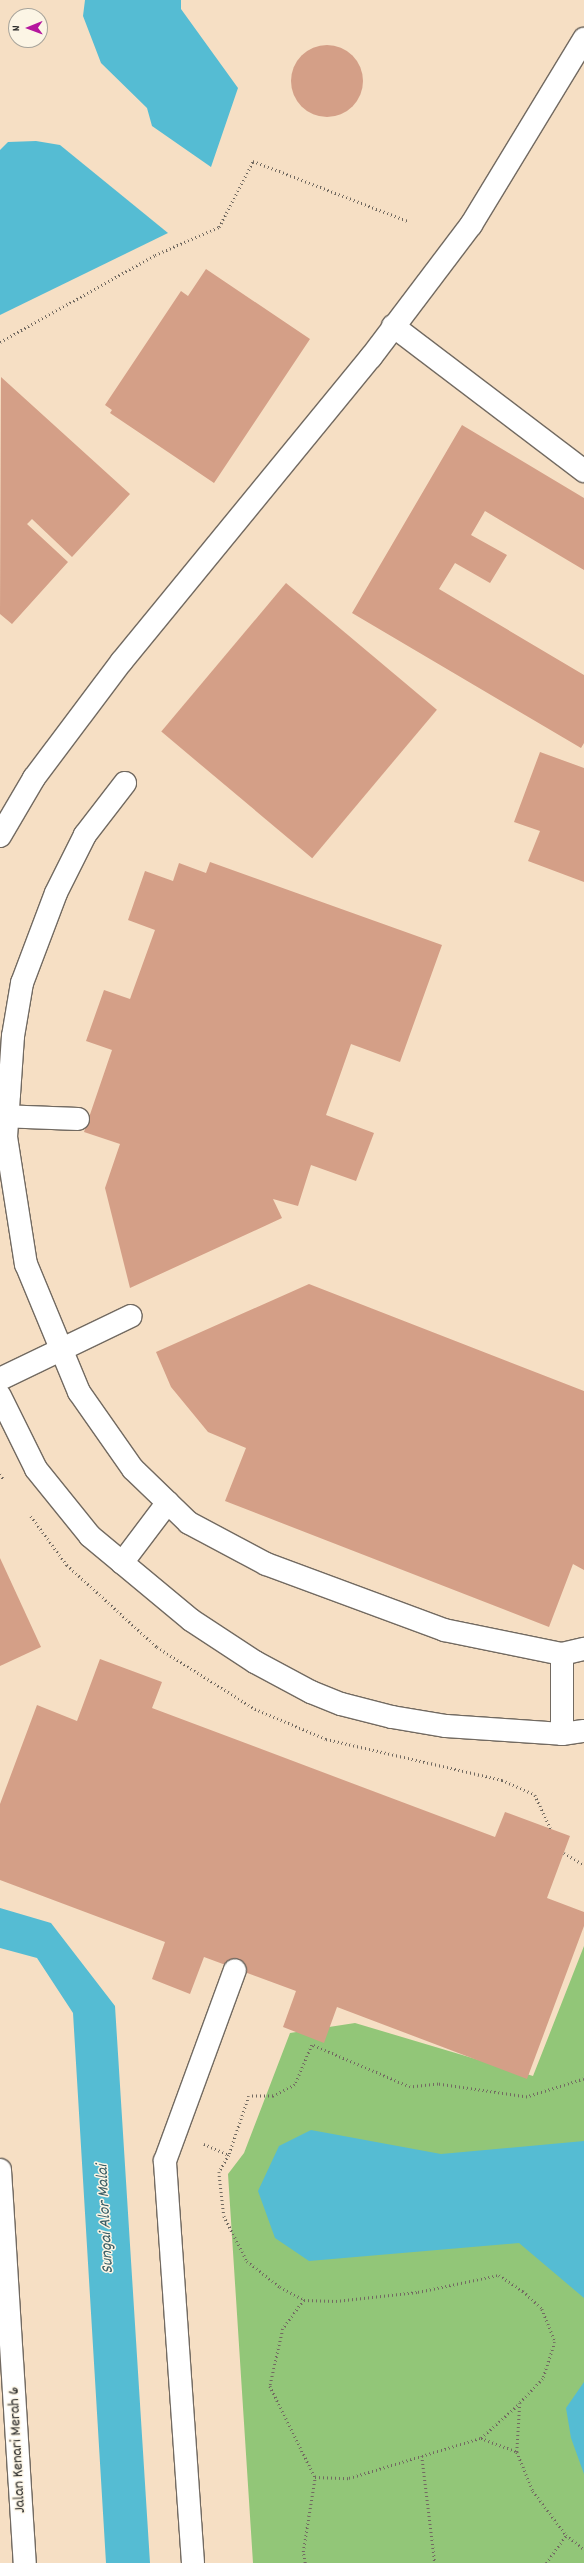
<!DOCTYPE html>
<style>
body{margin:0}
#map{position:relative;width:584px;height:2563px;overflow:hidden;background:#f6dfc4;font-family:Dekko,sans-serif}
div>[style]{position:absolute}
.green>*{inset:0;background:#92c678}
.water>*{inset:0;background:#55bcd3}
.building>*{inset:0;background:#d49f87;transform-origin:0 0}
.round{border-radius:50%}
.path>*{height:2.5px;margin-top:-1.25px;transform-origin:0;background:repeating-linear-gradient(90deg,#726a61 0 1px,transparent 0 4px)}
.roads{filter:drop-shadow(1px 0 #726a61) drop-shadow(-1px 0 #726a61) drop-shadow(0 1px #726a61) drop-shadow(0 -1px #726a61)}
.service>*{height:22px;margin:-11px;padding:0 11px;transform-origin:11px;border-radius:11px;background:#fff}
.minor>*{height:22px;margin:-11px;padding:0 11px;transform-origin:11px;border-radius:11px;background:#fff}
span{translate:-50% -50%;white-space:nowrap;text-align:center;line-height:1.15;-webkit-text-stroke:3px #fcf5e5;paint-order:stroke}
.street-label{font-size:16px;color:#2b2b2b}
.water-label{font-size:17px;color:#3a5e66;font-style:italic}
.north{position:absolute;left:8px;top:8px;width:40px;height:40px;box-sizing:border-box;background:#fcf5e5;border:1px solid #a8a49b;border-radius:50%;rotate:269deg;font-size:11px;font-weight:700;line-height:16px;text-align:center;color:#2b2b2b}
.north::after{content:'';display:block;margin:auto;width:14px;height:18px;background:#b5179e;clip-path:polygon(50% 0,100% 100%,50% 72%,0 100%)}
</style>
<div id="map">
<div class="green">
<div style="clip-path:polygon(584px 1946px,584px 2563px,253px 2563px,228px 2174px,244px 2153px,290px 2033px,355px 2023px,533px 2076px)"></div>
</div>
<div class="water">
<div style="clip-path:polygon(85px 0,181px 0,181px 9px,238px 88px,211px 167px,152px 126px,147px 108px,101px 63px,83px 16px)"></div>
<div style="clip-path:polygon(36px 141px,60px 145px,168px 233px,0 315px,0 150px,8px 142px)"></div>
<div style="clip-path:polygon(0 1908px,51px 1923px,115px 2006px,150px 2563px,106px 2563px,73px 2013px,37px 1958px,0 1948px)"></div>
<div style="clip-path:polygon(311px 2130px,441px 2154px,584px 2141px,584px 2298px,519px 2243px,309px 2261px,275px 2238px,258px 2191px,279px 2146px)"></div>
<div style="clip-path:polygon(584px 2382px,584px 2474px,571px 2438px,566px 2408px)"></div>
</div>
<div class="building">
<div class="round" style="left:291px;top:45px;width:72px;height:72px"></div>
<div style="clip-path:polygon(206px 269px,310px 339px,214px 483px,110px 413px,112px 410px,105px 405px,181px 291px,188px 296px)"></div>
<div style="clip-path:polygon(1px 377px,130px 494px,72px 557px,32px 519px,27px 524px,68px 562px,12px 624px,0 614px)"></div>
<div style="clip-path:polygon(462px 425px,584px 498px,584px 570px,485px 511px,471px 535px,507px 555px,490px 583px,455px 563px,439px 589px,584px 675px,584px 743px,581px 748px,352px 613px)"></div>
<div style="left:286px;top:583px;width:197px;height:194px;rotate:40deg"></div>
<div style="clip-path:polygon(540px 752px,584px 768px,584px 882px,528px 861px,540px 831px,514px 822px)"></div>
<div style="clip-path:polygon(210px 862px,442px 945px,400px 1062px,351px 1044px,326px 1115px,374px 1133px,356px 1181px,311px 1165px,298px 1206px,273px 1199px,282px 1218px,130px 1288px,105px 1188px,120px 1144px,84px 1132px,112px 1050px,86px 1041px,104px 990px,130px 999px,155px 930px,128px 920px,145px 871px,173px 881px,179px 863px,206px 873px)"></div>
<div style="clip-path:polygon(309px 1284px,584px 1391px,584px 1570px,573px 1564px,549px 1627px,225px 1501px,246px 1448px,208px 1432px,171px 1387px,156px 1352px)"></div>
<div style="clip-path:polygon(0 1558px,41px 1647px,0 1666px)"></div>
<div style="clip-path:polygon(100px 1659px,162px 1682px,152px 1708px,495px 1837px,505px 1812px,570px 1836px,547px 1898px,584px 1912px,584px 1926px,527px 2079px,337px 2007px,324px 2043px,283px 2027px,296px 1991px,204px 1957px,190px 1994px,152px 1979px,165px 1942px,0 1880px,0 1804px,37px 1705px,77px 1721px)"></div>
</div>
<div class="path">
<div style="left:0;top:342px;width:178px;rotate:-29.3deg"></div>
<div style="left:155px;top:255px;width:70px;rotate:-23.6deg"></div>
<div style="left:219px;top:227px;width:74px;rotate:-62.7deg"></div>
<div style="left:253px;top:161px;width:166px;rotate:21.2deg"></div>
<div style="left:0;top:1474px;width:7px;rotate:56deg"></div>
<div style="left:31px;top:1516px;width:61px;rotate:53.7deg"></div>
<div style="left:67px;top:1565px;width:122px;rotate:42.3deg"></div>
<div style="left:157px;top:1647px;width:116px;rotate:32.3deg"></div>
<div style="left:255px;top:1709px;width:77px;rotate:22.9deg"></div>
<div style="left:326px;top:1739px;width:181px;rotate:13.1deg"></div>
<div style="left:502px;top:1780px;width:36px;rotate:24deg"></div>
<div style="left:535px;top:1795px;width:38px;rotate:65deg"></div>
<div style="left:564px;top:1853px;width:23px;rotate:31deg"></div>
<div style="left:584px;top:2079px;width:60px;rotate:162.5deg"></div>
<div style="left:527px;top:2097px;width:90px;rotate:-171.7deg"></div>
<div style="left:438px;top:2084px;width:28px;rotate:174deg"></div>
<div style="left:410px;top:2087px;width:107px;rotate:-156.8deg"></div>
<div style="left:312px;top:2045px;width:43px;rotate:113deg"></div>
<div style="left:295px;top:2085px;width:25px;rotate:153deg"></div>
<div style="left:273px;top:2096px;width:24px;rotate:180deg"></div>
<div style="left:249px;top:2096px;width:62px;rotate:108.7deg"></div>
<div style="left:229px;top:2155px;width:20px;rotate:120deg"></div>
<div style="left:219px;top:2172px;width:44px;rotate:83.5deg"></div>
<div style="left:224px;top:2216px;width:51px;rotate:62.9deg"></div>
<div style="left:247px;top:2261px;width:42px;rotate:38.2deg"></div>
<div style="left:280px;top:2287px;width:27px;rotate:28deg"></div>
<div style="left:304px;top:2300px;width:32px;rotate:2deg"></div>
<div style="left:336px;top:2301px;width:82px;rotate:-6.3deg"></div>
<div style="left:418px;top:2292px;width:83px;rotate:-11.9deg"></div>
<div style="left:499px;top:2275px;width:29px;rotate:34deg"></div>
<div style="left:523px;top:2291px;width:26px;rotate:43deg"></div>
<div style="left:542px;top:2309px;width:35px;rotate:68deg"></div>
<div style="left:555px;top:2342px;width:39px;rotate:108deg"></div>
<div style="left:543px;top:2379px;width:33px;rotate:134deg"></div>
<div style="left:520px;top:2403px;width:49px;rotate:93.5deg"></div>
<div style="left:517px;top:2452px;width:42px;rotate:67.7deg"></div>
<div style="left:533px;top:2491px;width:55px;rotate:53.1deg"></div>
<div style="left:566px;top:2535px;width:23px;rotate:38deg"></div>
<div style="left:204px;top:2144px;width:27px;rotate:24deg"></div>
<div style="left:304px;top:2300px;width:36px;rotate:126deg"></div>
<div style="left:283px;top:2329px;width:58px;rotate:102.8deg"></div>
<div style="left:270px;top:2386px;width:102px;rotate:63.7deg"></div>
<div style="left:315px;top:2477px;width:34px;rotate:2deg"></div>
<div style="left:349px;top:2478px;width:138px;rotate:-16.9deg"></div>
<div style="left:481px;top:2438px;width:52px;rotate:-41.9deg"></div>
<div style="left:481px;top:2438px;width:39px;rotate:21deg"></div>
<div style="left:422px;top:2456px;width:108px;rotate:83.1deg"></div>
<div style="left:305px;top:2563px;width:11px;rotate:-100deg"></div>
<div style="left:303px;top:2552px;width:76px;rotate:-80.9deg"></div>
<div style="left:546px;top:2563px;width:34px;rotate:-54deg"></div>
</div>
<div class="roads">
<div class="service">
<div style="left:393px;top:326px;width:240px;rotate:37.2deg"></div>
<div style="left:125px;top:783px;width:66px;rotate:127.6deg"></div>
<div style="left:85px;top:835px;width:65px;rotate:116.6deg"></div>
<div style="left:56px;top:893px;width:96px;rotate:110.7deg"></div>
<div style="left:22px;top:983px;width:54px;rotate:99.6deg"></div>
<div style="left:13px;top:1036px;width:58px;rotate:93.9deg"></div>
<div style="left:9px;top:1094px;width:43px;rotate:94deg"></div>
<div style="left:6px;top:1137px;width:129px;rotate:81.1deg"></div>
<div style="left:26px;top:1264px;width:139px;rotate:67.5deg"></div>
<div style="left:79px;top:1392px;width:94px;rotate:55deg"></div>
<div style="left:133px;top:1469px;width:78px;rotate:44deg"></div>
<div style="left:189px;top:1523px;width:87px;rotate:28deg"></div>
<div style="left:266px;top:1564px;width:190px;rotate:20.3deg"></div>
<div style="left:444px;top:1630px;width:120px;rotate:11.5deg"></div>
<div style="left:562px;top:1654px;width:23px;rotate:-13deg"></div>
<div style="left:0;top:836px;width:67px;rotate:-59.6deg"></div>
<div style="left:34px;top:778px;width:146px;rotate:-53.1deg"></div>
<div style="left:122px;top:661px;width:393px;rotate:-50.7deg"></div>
<div style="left:371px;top:357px;width:166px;rotate:-52.9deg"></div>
<div style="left:471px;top:225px;width:218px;rotate:-58.7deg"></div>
<div style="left:0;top:1116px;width:78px;rotate:2.2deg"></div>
<div style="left:0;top:1379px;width:145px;rotate:-25.7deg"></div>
<div style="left:0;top:1396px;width:81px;rotate:63.7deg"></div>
<div style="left:36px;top:1469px;width:86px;rotate:51.1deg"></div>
<div style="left:90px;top:1536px;width:131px;rotate:39.7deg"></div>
<div style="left:191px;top:1620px;width:77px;rotate:33.3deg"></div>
<div style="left:255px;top:1662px;width:64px;rotate:28.2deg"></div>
<div style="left:311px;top:1692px;width:32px;rotate:22deg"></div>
<div style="left:341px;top:1704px;width:53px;rotate:14.3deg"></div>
<div style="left:392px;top:1717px;width:55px;rotate:9.5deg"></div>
<div style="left:446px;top:1726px;width:116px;rotate:3.9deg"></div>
<div style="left:562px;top:1734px;width:22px;rotate:-8deg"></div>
<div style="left:122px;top:1563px;width:76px;rotate:-53deg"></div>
<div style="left:562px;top:1654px;width:80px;rotate:90deg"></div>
<div style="left:193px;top:2563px;width:403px;rotate:-94deg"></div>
<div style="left:165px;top:2161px;width:203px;rotate:-69.9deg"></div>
</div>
<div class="minor">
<div style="left:0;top:2170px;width:394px;rotate:86.4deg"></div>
</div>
</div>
<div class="street-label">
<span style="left:18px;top:2450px;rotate:-93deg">Jalan Kenari Merah 6</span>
</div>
<div class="water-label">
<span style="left:107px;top:2219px;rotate:-93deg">Sungai Alor Malai</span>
</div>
<div class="north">N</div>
</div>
